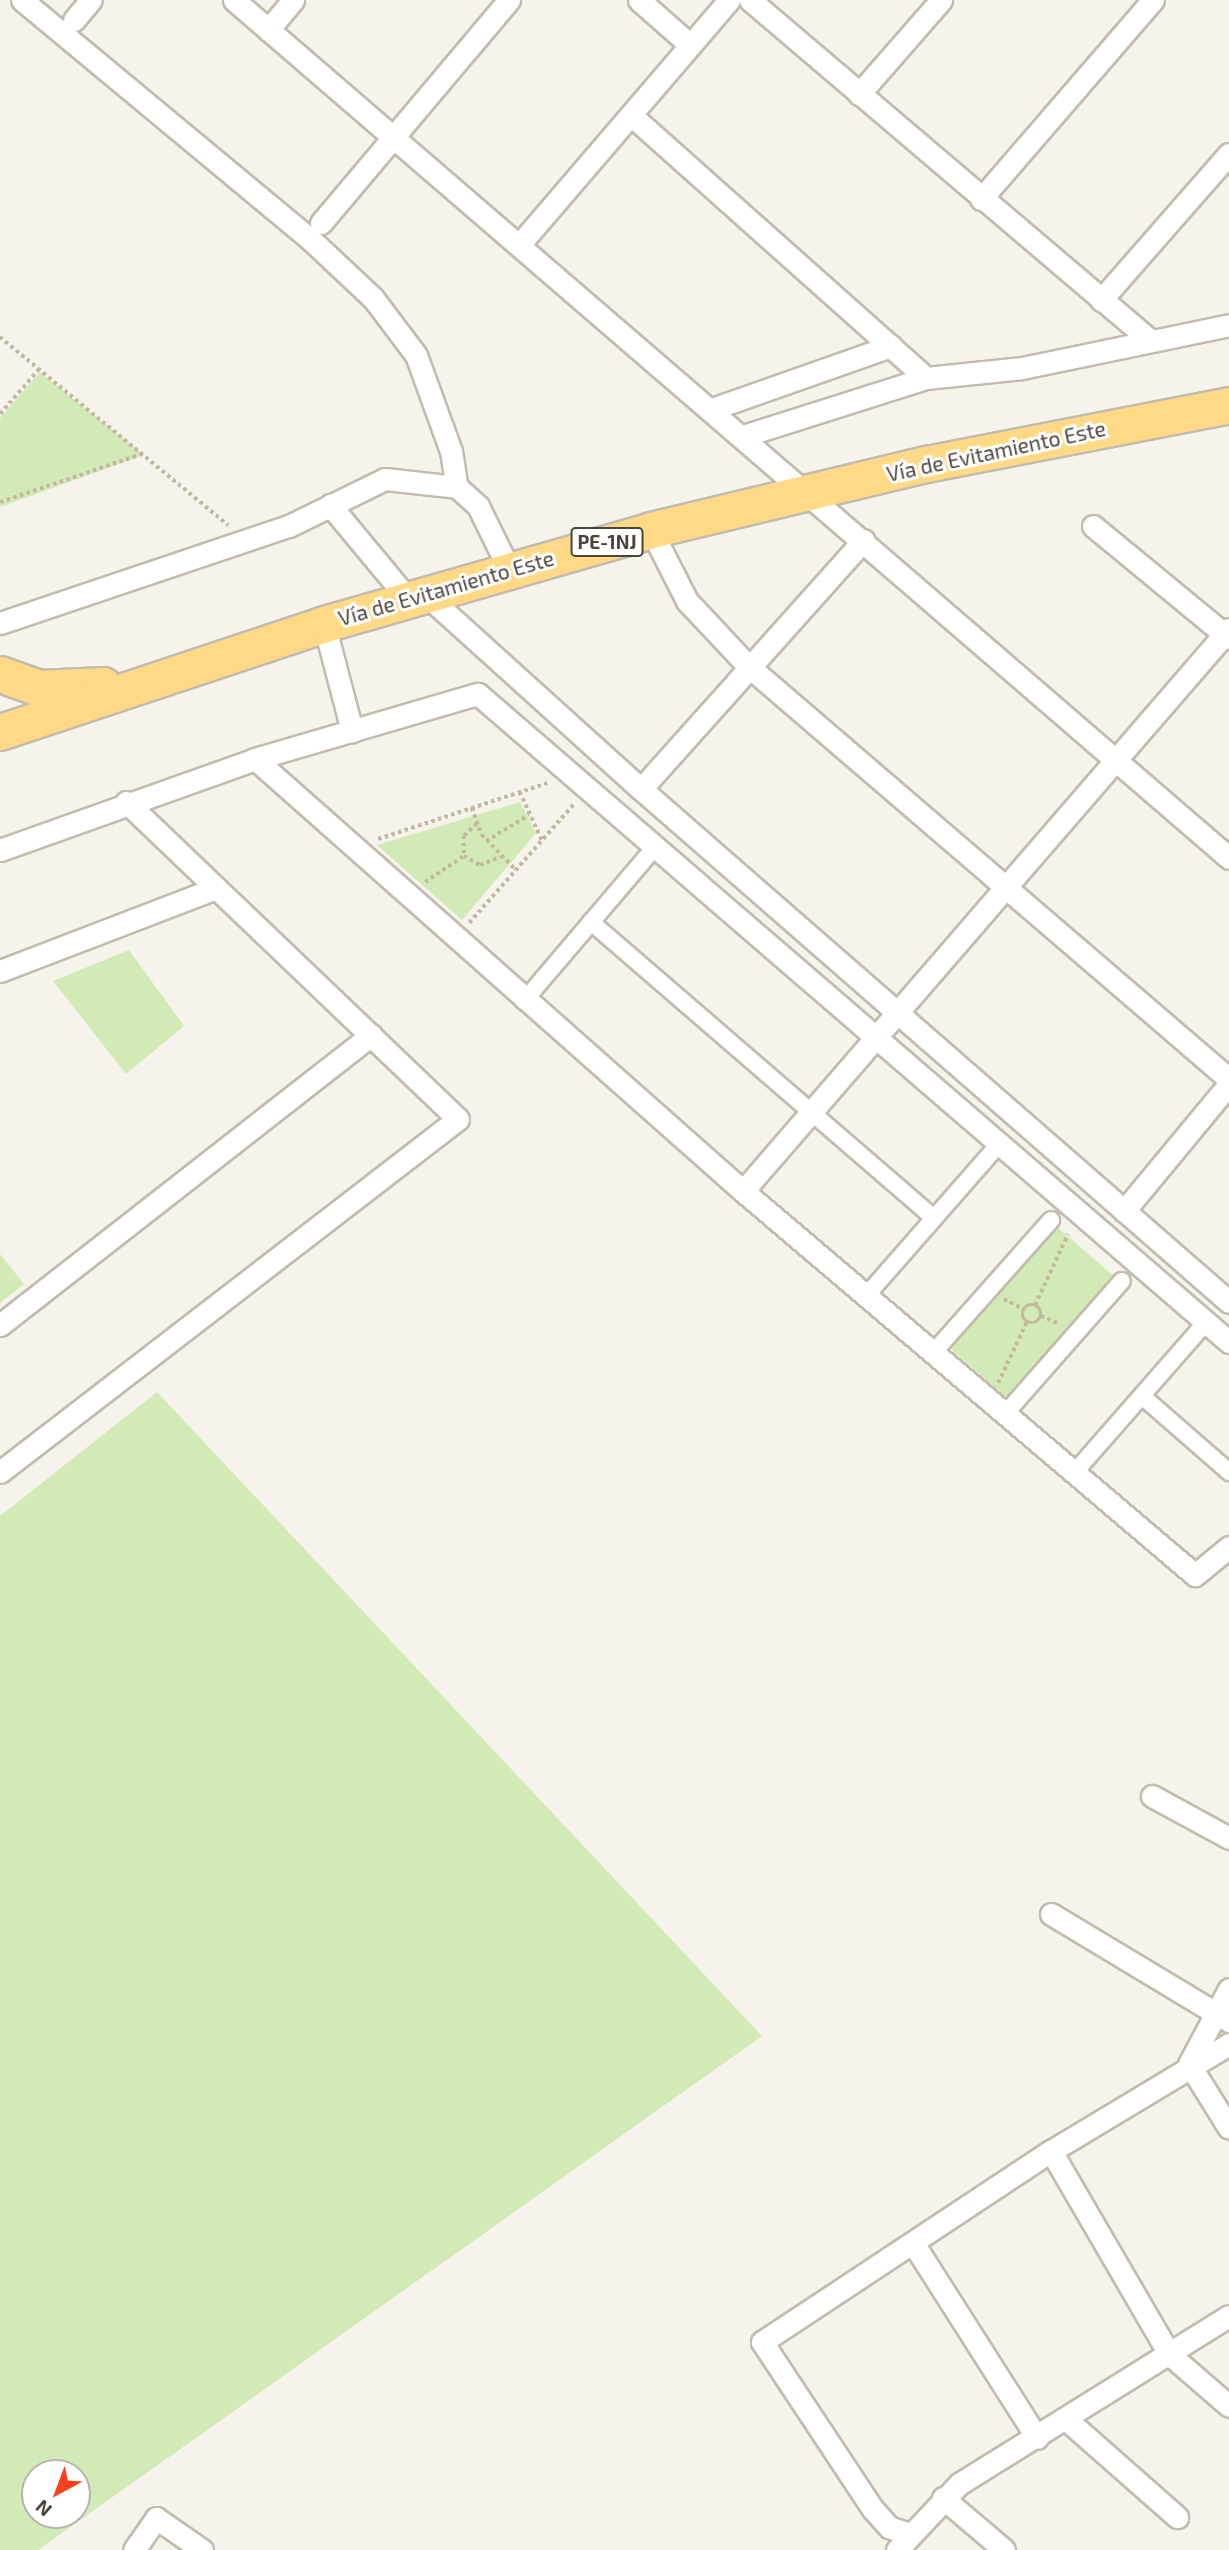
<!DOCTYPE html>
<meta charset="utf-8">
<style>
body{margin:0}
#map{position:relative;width:1229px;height:2550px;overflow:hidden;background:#f6f3ec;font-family:"Exo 2",sans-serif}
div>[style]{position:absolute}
.green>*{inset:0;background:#d2eab5;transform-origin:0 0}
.path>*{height:3.5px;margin-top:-1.75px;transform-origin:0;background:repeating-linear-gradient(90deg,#c4b79f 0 3.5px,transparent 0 7px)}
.path>.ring{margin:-1.75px;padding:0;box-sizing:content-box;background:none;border:3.5px solid #c4b79f;border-radius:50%}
.roads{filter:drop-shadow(2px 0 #c2bbae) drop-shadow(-2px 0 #c2bbae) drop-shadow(0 2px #c2bbae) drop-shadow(0 -2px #c2bbae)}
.pedestrian>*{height:16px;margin:-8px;padding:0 8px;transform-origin:8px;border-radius:8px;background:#fff}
.minor>*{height:21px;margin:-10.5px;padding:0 10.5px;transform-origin:10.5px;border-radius:10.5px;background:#fff}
.trunk>*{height:35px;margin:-17.5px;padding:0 17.5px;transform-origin:17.5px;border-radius:17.5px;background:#ffd985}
span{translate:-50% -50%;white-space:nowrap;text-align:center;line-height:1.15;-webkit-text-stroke:6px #fff;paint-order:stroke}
.shield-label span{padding:2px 5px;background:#fff;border:2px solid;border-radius:5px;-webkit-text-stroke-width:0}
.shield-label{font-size:19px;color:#4b4439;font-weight:700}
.street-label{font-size:21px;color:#4b4439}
.north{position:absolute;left:21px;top:2459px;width:70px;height:70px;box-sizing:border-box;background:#fff;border:2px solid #b7b4b0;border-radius:50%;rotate:221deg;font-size:19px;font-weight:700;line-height:28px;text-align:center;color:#4b4439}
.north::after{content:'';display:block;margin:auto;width:24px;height:32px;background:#fc3f1d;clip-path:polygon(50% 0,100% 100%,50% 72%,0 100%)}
</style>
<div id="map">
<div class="green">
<div style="clip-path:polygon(40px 372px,144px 455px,0 507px,0 418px)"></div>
<div style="clip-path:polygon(520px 802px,536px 833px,462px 920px,377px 845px)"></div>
<div style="clip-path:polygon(129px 950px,184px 1026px,126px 1074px,53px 981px)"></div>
<div style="left:1055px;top:1225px;width:80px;height:162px;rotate:41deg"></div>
<div style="clip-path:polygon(0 1254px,24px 1284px,0 1303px)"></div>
<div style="clip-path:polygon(evenodd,157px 1392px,762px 2036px,38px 2550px,0 2550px,0 1516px,157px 1392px,35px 2473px,77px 2473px,77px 2515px,35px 2515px,35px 2473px)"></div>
</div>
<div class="path">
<div style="left:0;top:337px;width:296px;rotate:39.5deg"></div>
<div style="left:0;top:414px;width:60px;rotate:-49.1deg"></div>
<div style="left:0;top:502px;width:150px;rotate:-18.7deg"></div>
<div style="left:520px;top:792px;width:53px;rotate:65.4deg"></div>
<div style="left:472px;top:808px;width:29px;rotate:70deg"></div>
<div style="left:482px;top:835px;width:49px;rotate:45.8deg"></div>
<div style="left:477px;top:824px;width:18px;rotate:137deg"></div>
<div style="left:464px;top:836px;width:20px;rotate:90deg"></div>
<div style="left:464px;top:856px;width:18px;rotate:29deg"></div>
<div style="left:480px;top:865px;width:22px;rotate:-22deg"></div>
<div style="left:378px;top:839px;width:178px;rotate:-18.3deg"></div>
<div style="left:486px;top:841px;width:50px;rotate:-31.2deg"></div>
<div style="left:425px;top:882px;width:47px;rotate:-33.7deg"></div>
<div style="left:469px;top:923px;width:159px;rotate:-48.6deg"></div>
<div style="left:1004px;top:1299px;width:22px;rotate:27deg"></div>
<div class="ring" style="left:1023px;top:1305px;width:14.5px;height:14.5px"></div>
<div style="left:1035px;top:1305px;width:78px;rotate:-65.1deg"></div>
<div style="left:1041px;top:1316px;width:21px;rotate:23deg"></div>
<div style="left:998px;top:1383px;width:68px;rotate:-64.9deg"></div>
</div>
<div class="roads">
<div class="pedestrian">
<div style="left:591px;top:922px;width:453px;rotate:40.8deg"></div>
<div style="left:524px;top:1001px;width:204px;rotate:-49.6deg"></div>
<div style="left:866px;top:1296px;width:202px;rotate:-48.8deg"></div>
<div style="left:933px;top:1353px;width:178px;rotate:-48.4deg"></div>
<div style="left:1142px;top:1396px;width:116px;rotate:41.1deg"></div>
<div style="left:1005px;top:1414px;width:177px;rotate:-48.7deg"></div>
<div style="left:1074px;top:1473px;width:201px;rotate:-48.8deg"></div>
</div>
<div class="minor">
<div style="left:22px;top:0;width:373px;rotate:39.7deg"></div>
<div style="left:309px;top:238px;width:88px;rotate:43.2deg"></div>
<div style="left:373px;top:298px;width:71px;rotate:53deg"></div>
<div style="left:416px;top:355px;width:102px;rotate:70deg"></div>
<div style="left:451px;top:451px;width:36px;rotate:81deg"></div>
<div style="left:234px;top:0;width:1314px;rotate:40.77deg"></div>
<div style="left:639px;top:0;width:68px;rotate:41.4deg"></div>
<div style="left:750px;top:0;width:526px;rotate:40.38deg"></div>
<div style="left:74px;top:20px;width:26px;rotate:-50deg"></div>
<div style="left:268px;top:30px;width:39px;rotate:-50deg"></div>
<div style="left:859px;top:94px;width:125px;rotate:-48.9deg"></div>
<div style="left:632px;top:116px;width:394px;rotate:41.7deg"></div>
<div style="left:981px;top:199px;width:263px;rotate:-49.2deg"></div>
<div style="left:321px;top:223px;width:292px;rotate:-49.9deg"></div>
<div style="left:519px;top:245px;width:323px;rotate:-49.4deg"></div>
<div style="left:1101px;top:300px;width:194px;rotate:-48.8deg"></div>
<div style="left:712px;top:409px;width:190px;rotate:-19.4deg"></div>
<div style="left:743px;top:436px;width:192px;rotate:-17.6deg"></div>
<div style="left:926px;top:378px;width:97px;rotate:-5.9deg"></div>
<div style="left:1022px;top:368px;width:211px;rotate:-11.7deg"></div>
<div style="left:330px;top:505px;width:122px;rotate:50.3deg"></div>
<div style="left:1093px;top:526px;width:176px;rotate:39.5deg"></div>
<div style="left:651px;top:530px;width:80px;rotate:63.1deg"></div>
<div style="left:687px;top:601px;width:88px;rotate:46.8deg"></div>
<div style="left:747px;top:665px;width:635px;rotate:40.66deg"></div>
<div style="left:425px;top:594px;width:291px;rotate:42.1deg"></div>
<div style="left:641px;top:789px;width:780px;rotate:41.1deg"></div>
<div style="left:0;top:623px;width:305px;rotate:-18.6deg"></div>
<div style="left:289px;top:526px;width:107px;rotate:-26.1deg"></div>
<div style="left:385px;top:479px;width:72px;rotate:6.3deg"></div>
<div style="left:457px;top:487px;width:28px;rotate:42deg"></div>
<div style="left:478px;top:506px;width:70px;rotate:63.8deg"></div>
<div style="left:324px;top:624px;width:111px;rotate:75.3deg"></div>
<div style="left:255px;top:759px;width:652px;rotate:41.52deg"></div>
<div style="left:743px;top:1191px;width:593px;rotate:40.35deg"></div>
<div style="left:1195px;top:1575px;width:44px;rotate:-39.5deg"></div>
<div style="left:641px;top:789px;width:334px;rotate:-48.2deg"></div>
<div style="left:0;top:850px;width:271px;rotate:-19.6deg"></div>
<div style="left:255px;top:759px;width:232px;rotate:-16.3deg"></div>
<div style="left:478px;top:694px;width:992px;rotate:40.79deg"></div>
<div style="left:0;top:971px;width:231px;rotate:-21deg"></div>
<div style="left:743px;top:1191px;width:743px;rotate:-49.15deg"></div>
<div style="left:1124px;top:1211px;width:165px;rotate:-50.4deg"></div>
<div style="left:0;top:1325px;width:471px;rotate:-38deg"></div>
<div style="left:0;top:1472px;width:578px;rotate:-37.62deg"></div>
<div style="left:458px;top:1119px;width:459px;rotate:-136.3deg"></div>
<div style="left:1152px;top:1796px;width:88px;rotate:28.6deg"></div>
<div style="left:1051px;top:1914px;width:208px;rotate:31deg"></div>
<div style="left:1229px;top:1989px;width:85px;rotate:118.1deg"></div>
<div style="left:1189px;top:2064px;width:75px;rotate:58deg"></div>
<div style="left:1051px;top:2151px;width:235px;rotate:59.8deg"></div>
<div style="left:1169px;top:2354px;width:79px;rotate:40.9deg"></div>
<div style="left:913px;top:2243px;width:231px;rotate:57.5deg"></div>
<div style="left:1067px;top:2420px;width:147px;rotate:41.4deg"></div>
<div style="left:943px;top:2498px;width:80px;rotate:40.4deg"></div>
<div style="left:910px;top:2534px;width:22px;rotate:-162deg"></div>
<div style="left:889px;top:2527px;width:25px;rotate:-132deg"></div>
<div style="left:872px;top:2508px;width:199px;rotate:-123.5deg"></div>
<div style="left:762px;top:2342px;width:346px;rotate:-33.5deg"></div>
<div style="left:1051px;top:2151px;width:208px;rotate:-31deg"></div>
<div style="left:134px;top:2550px;width:39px;rotate:-55deg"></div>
<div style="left:156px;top:2518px;width:56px;rotate:34.8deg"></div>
<div style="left:897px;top:2550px;width:91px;rotate:-46.8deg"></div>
<div style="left:959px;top:2484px;width:318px;rotate:-31.9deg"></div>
</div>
<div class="trunk">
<div style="left:0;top:674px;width:41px;rotate:19.7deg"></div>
<div style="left:39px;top:688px;width:64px;rotate:-2.7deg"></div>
<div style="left:0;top:732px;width:342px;rotate:-18.4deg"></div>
<div style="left:324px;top:624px;width:340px;rotate:-16deg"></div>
<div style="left:651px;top:530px;width:283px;rotate:-13.5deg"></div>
<div style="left:926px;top:464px;width:309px;rotate:-11deg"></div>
</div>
</div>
<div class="shield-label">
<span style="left:607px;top:542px">PE-1NJ</span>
</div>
<div class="street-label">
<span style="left:996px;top:451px;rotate:-12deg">Vía de Evitamiento Este</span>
<span style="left:446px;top:588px;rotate:-16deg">Vía de Evitamiento Este</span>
</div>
<div class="north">N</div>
</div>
